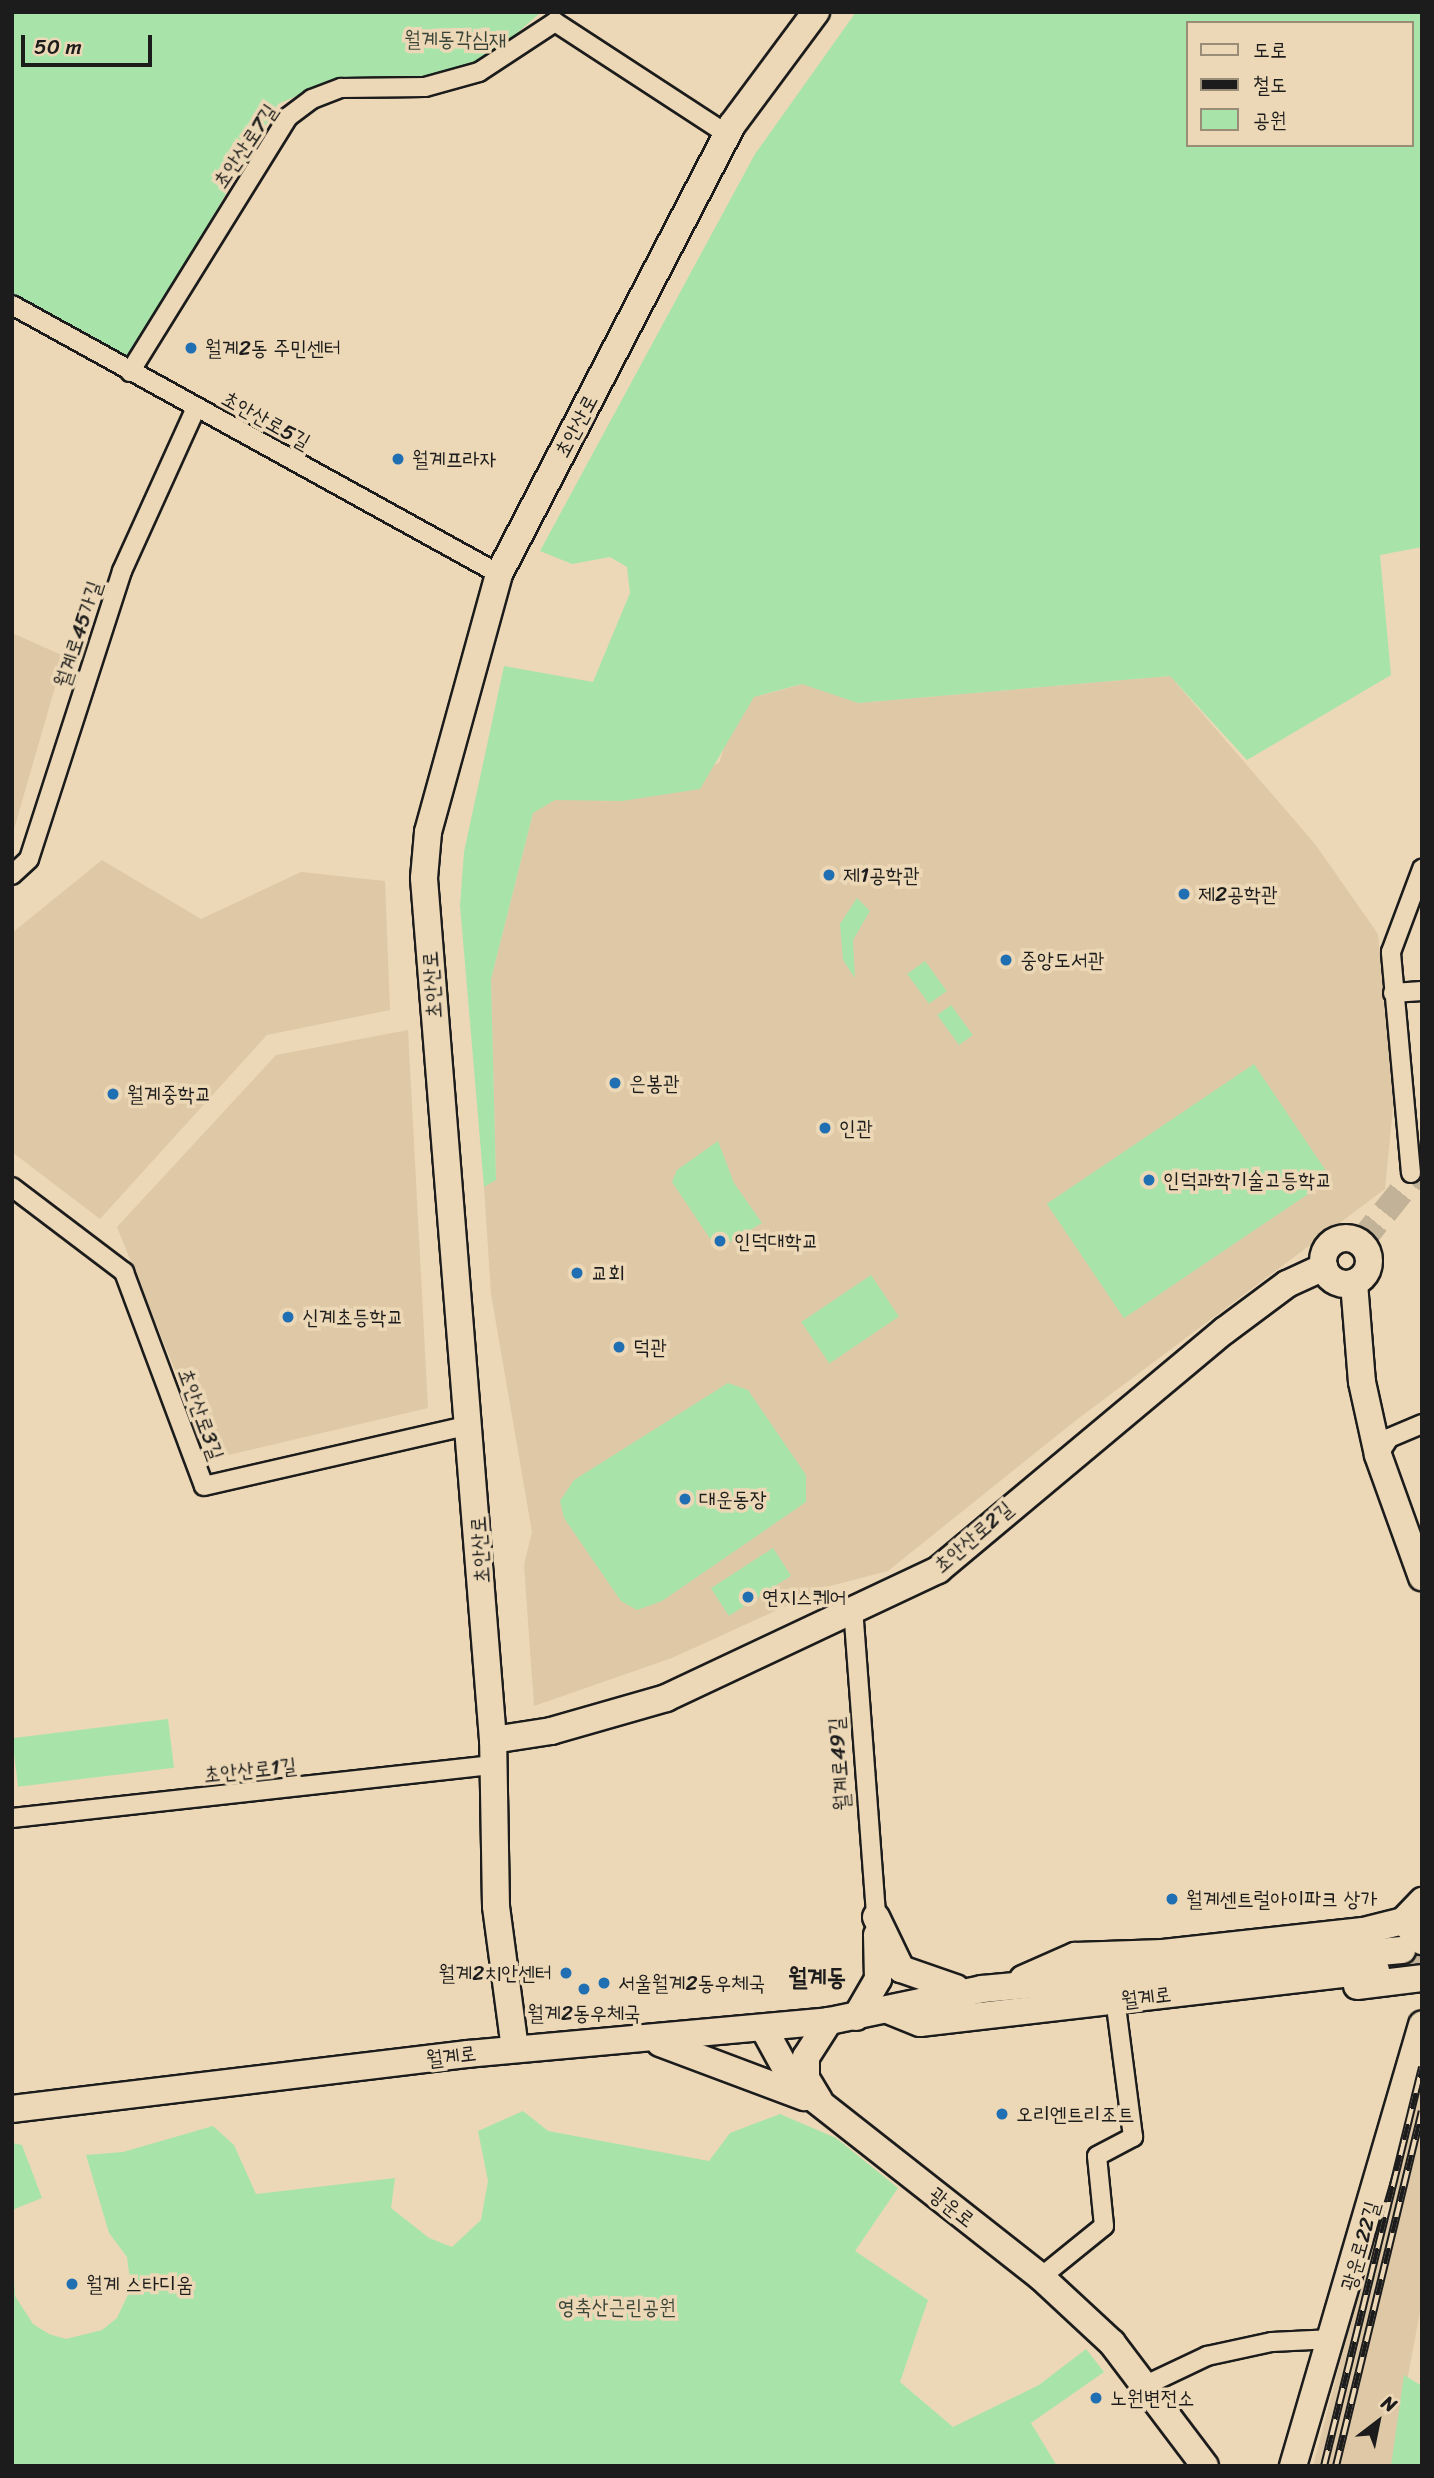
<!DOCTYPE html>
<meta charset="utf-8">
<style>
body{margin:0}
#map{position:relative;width:1434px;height:2478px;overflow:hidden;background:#ecd8b6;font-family:Sriracha,"Poor Story",sans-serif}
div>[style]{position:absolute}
.built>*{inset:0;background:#dec8a6}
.green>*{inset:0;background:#a8e4aa;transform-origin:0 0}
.secondary-tunnel>*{height:26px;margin-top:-13px;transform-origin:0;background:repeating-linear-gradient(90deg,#c2b297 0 26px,transparent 0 39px)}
.roads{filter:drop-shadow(2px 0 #1c1c1c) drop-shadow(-2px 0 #1c1c1c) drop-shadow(0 2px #1c1c1c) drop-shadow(0 -2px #1c1c1c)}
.street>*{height:18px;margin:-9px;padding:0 9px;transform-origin:9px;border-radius:9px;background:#ecd8b6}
.secondary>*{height:26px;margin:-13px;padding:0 13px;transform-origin:13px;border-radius:13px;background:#ecd8b6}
.secondary>.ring{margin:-13px;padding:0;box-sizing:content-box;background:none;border:26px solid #ecd8b6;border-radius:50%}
.rail>*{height:8px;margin-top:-4px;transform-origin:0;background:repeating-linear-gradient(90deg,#ecd8b6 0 16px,#1c1c1c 0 32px);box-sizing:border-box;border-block:2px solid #1c1c1c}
.dots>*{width:19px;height:19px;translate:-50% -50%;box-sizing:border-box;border:4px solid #ecd8b6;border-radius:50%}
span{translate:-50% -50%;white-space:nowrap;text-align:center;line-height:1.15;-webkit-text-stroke:7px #ecd8b6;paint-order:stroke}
.park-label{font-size:21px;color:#384438}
.street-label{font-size:21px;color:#1c1c1c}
.poi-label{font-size:21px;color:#1c1c1c}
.left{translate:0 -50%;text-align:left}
.right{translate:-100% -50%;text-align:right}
.quarter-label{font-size:24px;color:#1c1c1c;font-weight:700}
.frame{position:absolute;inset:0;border:14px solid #1c1c1c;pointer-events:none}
.legend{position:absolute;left:1186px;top:21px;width:228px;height:126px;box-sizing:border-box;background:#ecd8b6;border:2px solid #998d78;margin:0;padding:9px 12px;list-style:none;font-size:21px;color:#1c1c1c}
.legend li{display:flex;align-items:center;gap:14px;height:35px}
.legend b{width:35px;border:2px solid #998d78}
.north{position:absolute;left:1343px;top:2387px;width:70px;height:70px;-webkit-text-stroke:5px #ecd8b6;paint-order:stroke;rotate:32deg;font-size:19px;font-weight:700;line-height:28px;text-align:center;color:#1c1c1c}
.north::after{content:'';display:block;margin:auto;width:24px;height:32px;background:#1c1c1c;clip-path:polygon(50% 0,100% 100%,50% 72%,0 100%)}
.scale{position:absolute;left:21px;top:35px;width:131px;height:32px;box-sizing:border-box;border:4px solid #1c1c1c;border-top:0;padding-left:9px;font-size:21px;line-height:24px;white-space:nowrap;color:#1c1c1c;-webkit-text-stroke:5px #ecd8b6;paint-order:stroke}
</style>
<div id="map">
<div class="built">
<div style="clip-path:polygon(12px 633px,64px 656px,12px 836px)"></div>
<div style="clip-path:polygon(1170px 676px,1315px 844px,1378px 934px,1394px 1097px,1385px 1189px,1075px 1421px,888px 1571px,830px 1586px,672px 1658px,534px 1706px,524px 1565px,532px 1532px,491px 1294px,484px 1187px,496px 1179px,491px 979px,533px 813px,555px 799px,622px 801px,719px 763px,728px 735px,754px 697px,803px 684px,858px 703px)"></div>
<div style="clip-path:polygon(102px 860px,201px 919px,301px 872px,385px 881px,390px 1010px,267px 1035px,100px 1219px,12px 1152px,12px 933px)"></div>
<div style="clip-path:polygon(408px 1030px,428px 1408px,211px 1459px,117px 1227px,276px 1055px)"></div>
<div style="clip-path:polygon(1422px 2050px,1422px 2301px,1391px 2466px,1313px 2466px)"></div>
</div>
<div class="green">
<div style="clip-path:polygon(12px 12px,541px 12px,492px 55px,439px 75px,334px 80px,278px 104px,130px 359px,12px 295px)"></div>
<div style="clip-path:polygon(evenodd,856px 12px,1422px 12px,1422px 547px,1380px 555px,1391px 675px,1247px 760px,1170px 676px,858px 703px,802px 684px,754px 697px,700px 789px,622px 801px,555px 800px,533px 813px,491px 979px,496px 1180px,484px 1187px,460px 905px,464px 852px,504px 666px,593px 682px,630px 593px,627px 567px,610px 557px,572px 564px,540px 551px,755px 154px,856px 12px,1187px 23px,1411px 23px,1411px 145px,1187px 145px,1187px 23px)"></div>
<div style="clip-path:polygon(857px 898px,870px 911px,853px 940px,855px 978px,843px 960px,840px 924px)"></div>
<div style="left:925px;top:961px;width:37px;height:22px;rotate:54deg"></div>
<div style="left:951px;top:1005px;width:37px;height:17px;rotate:54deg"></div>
<div style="left:1254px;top:1064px;width:138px;height:250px;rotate:56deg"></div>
<div style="clip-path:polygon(718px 1141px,734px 1183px,762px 1223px,723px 1246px,713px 1243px,672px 1182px,677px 1170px)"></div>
<div style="left:871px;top:1275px;width:50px;height:84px;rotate:56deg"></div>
<div style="clip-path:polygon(728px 1383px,748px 1390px,806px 1475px,806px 1502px,662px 1601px,637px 1610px,621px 1601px,564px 1518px,560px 1501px,574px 1480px)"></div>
<div style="left:773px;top:1548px;width:33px;height:74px;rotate:57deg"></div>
<div style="left:168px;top:1719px;width:49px;height:157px;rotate:83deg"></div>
<div style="clip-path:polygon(523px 2111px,548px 2131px,709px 2161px,730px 2133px,780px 2114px,836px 2138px,898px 2188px,855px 2251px,928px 2300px,900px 2382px,953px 2427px,1039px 2385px,1086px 2349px,1104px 2372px,1031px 2423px,1057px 2466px,12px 2466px,12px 2248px,15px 2296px,33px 2324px,49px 2334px,66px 2339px,102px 2330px,117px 2318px,131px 2288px,127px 2257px,109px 2233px,86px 2155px,123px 2152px,213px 2126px,234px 2145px,256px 2194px,395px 2178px,391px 2208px,429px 2238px,452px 2247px,481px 2220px,488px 2181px,478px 2131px)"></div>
<div style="clip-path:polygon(12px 2143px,22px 2145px,42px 2198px,12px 2210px)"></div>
<div style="clip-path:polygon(1404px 2375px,1422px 2386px,1422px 2466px,1391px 2466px)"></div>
</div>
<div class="secondary-tunnel">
<div style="left:1360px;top:1243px;width:99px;rotate:-51.2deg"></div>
<div style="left:1404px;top:1967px;width:18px;rotate:-6deg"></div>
</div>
<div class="roads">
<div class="street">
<div style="left:12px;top:305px;width:556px;rotate:28.91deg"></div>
<div style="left:130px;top:372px;width:300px;rotate:-58.2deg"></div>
<div style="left:288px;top:117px;width:30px;rotate:-37deg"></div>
<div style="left:312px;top:99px;width:31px;rotate:-21deg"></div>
<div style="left:341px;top:88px;width:84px;rotate:-0.7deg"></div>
<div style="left:425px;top:87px;width:56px;rotate:-15.5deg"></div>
<div style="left:479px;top:72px;width:91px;rotate:-33.3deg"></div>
<div style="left:555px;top:22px;width:205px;rotate:33.1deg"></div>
<div style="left:12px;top:875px;width:23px;rotate:-43deg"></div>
<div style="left:29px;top:859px;width:303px;rotate:-72.1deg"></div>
<div style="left:122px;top:571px;width:179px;rotate:-65.6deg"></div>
<div style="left:1393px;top:993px;width:29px;rotate:-4deg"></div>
<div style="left:1411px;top:1173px;width:222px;rotate:-95.2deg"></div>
<div style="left:1391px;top:952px;width:89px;rotate:-69.5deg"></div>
<div style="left:12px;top:1187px;width:141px;rotate:37.2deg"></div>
<div style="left:124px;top:1272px;width:228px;rotate:69.5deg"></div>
<div style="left:204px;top:1486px;width:273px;rotate:-12.9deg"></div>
<div style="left:1378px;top:1455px;width:20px;rotate:-57deg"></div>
<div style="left:1389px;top:1438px;width:36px;rotate:-23deg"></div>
<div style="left:853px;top:1608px;width:310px;rotate:85.7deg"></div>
<div style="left:12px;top:1818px;width:484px;rotate:-6.3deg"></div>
<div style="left:1041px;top:2277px;width:81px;rotate:-39deg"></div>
<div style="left:1104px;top:2226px;width:70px;rotate:-95.7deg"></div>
<div style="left:1097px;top:2156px;width:41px;rotate:-27.8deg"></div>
<div style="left:1133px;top:2137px;width:124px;rotate:-97.4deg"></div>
<div style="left:1146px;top:2385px;width:68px;rotate:-25.4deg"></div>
<div style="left:1207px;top:2356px;width:66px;rotate:-12.2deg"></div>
<div style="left:1272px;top:2342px;width:61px;rotate:-2.8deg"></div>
</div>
<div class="secondary">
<div class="ring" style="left:1323px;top:1238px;width:20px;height:20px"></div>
<div style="left:1354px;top:1283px;width:99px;rotate:85.4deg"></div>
<div style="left:1362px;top:1382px;width:75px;rotate:77.6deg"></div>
<div style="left:1378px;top:1455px;width:130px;rotate:70.2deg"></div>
<div style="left:493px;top:1740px;width:59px;rotate:-8.8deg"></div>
<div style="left:551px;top:1731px;width:120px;rotate:-16deg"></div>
<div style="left:666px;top:1698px;width:301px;rotate:-25.2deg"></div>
<div style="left:938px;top:1570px;width:373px;rotate:-39.9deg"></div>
<div style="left:1224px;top:1331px;width:79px;rotate:-36.7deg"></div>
<div style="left:1287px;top:1284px;width:41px;rotate:-24.7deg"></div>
<div style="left:876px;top:1917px;width:58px;rotate:64.3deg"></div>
<div style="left:901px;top:1969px;width:58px;rotate:19.1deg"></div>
<div style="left:1403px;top:1921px;width:28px;rotate:46deg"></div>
<div style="left:1023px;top:1979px;width:57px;rotate:-23.9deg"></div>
<div style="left:1075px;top:1956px;width:88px;rotate:-2deg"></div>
<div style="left:1163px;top:1953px;width:201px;rotate:-6.3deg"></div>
<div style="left:1363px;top:1931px;width:41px;rotate:-14deg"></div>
<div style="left:1403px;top:1921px;width:28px;rotate:-46deg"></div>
<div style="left:1357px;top:1986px;width:65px;rotate:-7deg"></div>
<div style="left:890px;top:2011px;width:32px;rotate:22deg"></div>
<div style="left:920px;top:2023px;width:459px;rotate:-6.6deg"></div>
<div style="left:856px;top:2017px;width:44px;rotate:-59.9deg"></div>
<div style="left:878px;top:1979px;width:44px;rotate:-91.3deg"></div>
<div style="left:764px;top:2029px;width:60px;rotate:61.3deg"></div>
<div style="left:793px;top:2082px;width:315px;rotate:38.2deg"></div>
<div style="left:1041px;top:2277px;width:97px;rotate:42.9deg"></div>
<div style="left:1112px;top:2343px;width:154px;rotate:52.9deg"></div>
<div style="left:660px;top:2043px;width:154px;rotate:20.6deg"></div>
<div style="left:515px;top:2049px;width:144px;rotate:-97.6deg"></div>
<div style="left:496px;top:1906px;width:166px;rotate:-91deg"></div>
<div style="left:493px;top:1740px;width:865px;rotate:-94.58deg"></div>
<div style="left:424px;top:878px;width:46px;rotate:-85deg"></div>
<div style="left:428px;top:832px;width:268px;rotate:-74.6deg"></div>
<div style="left:499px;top:574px;width:506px;rotate:-62.57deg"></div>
<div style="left:732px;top:125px;width:141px;rotate:-53.4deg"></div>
<div style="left:819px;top:2100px;width:26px;rotate:-121deg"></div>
<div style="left:806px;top:2078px;width:21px;rotate:-90deg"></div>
<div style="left:806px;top:2057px;width:43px;rotate:-57.4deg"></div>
<div style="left:12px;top:2109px;width:459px;rotate:-6.9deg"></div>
<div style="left:468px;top:2054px;width:363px;rotate:-5.2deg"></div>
<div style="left:829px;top:2021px;width:156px;rotate:-11.8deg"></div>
<div style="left:982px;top:1989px;width:422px;rotate:-5.3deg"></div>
<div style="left:1293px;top:2466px;width:460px;rotate:-73.7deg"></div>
</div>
</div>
<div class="rail">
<div style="left:1324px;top:2466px;width:411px;rotate:-76.2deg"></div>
<div style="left:1336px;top:2466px;width:365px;rotate:-76.4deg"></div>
</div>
<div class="dots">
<div style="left:191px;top:348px;background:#1f6fb2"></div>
<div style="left:398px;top:459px;background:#1f6fb2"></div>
<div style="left:829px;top:875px;background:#1f6fb2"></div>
<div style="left:1184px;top:894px;background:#1f6fb2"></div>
<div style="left:1006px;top:960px;background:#1f6fb2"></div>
<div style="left:615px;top:1083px;background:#1f6fb2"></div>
<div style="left:113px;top:1094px;background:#1f6fb2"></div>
<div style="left:825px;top:1128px;background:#1f6fb2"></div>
<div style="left:1149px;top:1180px;background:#1f6fb2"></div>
<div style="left:720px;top:1241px;background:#1f6fb2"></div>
<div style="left:577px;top:1273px;background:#1f6fb2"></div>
<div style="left:288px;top:1317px;background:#1f6fb2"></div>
<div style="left:619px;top:1347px;background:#1f6fb2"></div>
<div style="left:685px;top:1499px;background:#1f6fb2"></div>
<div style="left:748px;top:1597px;background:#1f6fb2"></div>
<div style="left:1172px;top:1899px;background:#1f6fb2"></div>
<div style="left:566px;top:1973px;background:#1f6fb2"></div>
<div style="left:604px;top:1983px;background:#1f6fb2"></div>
<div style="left:584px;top:1989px;background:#1f6fb2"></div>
<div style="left:1002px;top:2114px;background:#1f6fb2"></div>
<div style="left:72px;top:2284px;background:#1f6fb2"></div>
<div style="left:1096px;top:2398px;background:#1f6fb2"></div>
</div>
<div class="park-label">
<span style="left:455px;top:39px">월계동각심재</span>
<span style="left:617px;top:2307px">영축산근린공원</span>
</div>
<div class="street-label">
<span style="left:245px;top:146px;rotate:-56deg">초안산로7길</span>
<span style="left:266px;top:420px;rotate:29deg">초안산로5길</span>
<span style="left:576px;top:426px;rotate:-62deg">초안산로</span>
<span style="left:78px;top:634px;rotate:-72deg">월계로45가길</span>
<span style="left:432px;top:985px;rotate:-94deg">초안산로</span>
<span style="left:201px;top:1414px;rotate:70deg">초안산로3길</span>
<span style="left:973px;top:1537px;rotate:-41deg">초안산로2길</span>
<span style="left:480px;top:1550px;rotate:-94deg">초안산로</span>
<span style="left:839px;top:1764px;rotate:-94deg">월계로49길</span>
<span style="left:250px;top:1770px;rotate:-6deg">초안산로1길</span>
<span style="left:1146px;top:1997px;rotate:-7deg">월계로</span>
<span style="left:451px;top:2056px;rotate:-7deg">월계로</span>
<span style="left:952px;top:2207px;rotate:38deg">광운로</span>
<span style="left:1360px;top:2246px;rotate:-74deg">광운로22길</span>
</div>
<div class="poi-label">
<span class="left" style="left:205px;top:348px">월계2동 주민센터</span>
<span class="left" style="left:412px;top:459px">월계프라자</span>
<span class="left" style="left:843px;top:875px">제1공학관</span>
<span class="left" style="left:1198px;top:894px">제2공학관</span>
<span class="left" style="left:1020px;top:960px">중앙도서관</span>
<span class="left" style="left:629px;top:1083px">은봉관</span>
<span class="left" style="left:127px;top:1094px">월계중학교</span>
<span class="left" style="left:839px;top:1128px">인관</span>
<span class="left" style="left:1163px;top:1180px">인덕과학기술고등학교</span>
<span class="left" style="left:734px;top:1241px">인덕대학교</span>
<span class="left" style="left:591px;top:1273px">교회</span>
<span class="left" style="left:302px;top:1317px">신계초등학교</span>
<span class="left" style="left:633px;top:1347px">덕관</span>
<span class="left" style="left:699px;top:1499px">대운동장</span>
<span class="left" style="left:762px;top:1597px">연지스퀘어</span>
<span class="left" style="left:1186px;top:1899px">월계센트럴아이파크 상가</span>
<span class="right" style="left:552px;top:1973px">월계2치안센터</span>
<span class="left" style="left:618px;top:1983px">서울월계2동우체국</span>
<span style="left:584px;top:2013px">월계2동우체국</span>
<span class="left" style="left:1016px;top:2114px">오리엔트리조트</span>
<span class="left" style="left:86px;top:2284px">월계 스타디움</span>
<span class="left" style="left:1110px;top:2398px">노원변전소</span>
</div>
<div class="quarter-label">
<span style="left:817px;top:1978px">월계동</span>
</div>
<div class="frame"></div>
<ul class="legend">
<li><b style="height:9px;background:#ecd8b6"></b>도로</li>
<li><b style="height:9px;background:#1c1c1c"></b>철도</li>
<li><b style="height:19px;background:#a8e4aa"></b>공원</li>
</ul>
<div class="north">N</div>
<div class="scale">50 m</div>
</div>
